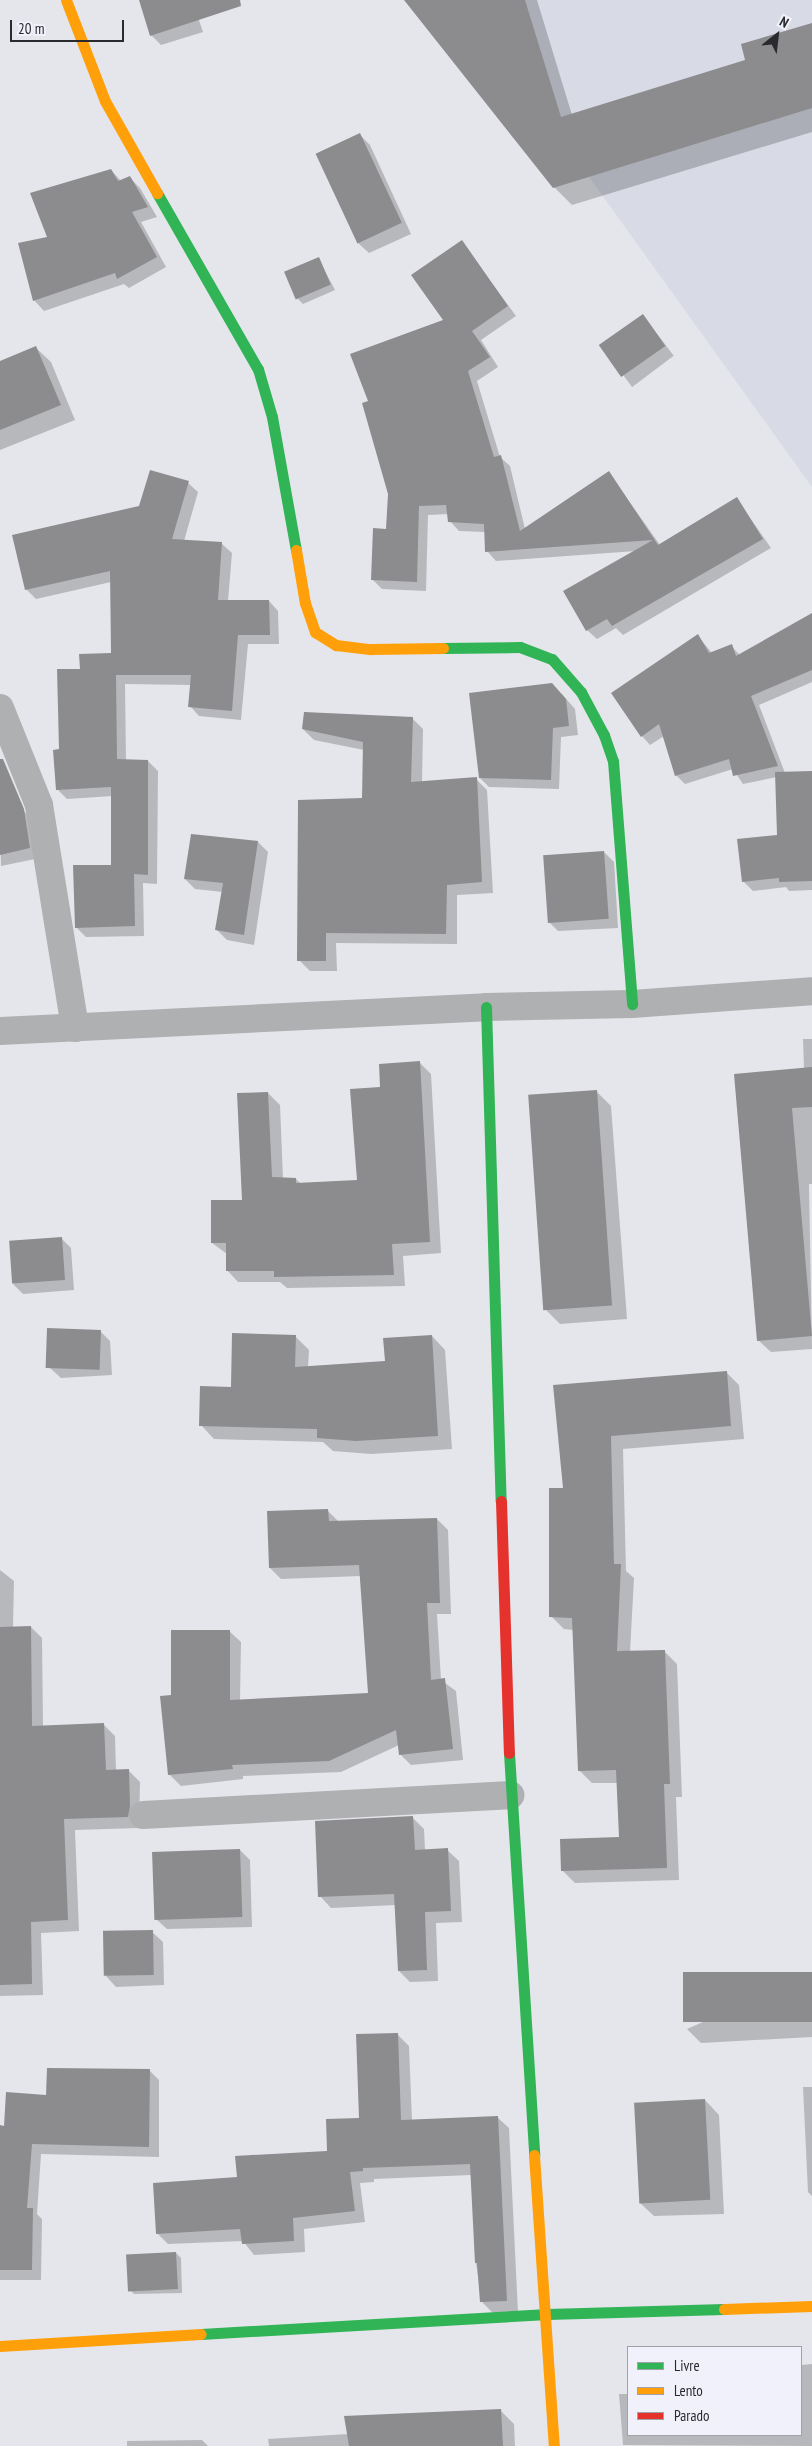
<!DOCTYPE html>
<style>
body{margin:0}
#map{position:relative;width:812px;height:2446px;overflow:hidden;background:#e5e6eb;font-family:"PT Sans Narrow",sans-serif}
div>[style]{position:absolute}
.built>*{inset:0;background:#d8dae5}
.shadow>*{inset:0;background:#0003;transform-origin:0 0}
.building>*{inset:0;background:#8c8c8f;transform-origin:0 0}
.street>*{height:28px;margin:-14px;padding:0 14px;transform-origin:14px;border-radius:14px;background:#afb0b2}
.fast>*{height:11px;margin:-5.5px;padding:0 5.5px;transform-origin:5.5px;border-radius:5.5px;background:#30b455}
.slow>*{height:11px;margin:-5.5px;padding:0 5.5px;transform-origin:5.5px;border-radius:5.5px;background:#ff9f0a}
.jam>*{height:11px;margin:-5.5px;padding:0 5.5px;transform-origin:5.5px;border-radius:5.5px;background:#e5322d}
span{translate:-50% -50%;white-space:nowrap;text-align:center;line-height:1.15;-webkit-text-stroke:5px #f0f1fb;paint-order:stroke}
.legend{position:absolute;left:627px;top:2346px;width:175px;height:90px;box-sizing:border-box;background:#f0f1fb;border:1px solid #a1a1a9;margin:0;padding:6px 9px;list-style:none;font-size:15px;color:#2a2a2e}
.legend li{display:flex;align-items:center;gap:10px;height:25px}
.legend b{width:25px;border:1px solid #a1a1a9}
.north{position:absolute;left:752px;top:10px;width:50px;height:50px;-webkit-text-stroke:4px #f0f1fb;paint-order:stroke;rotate:29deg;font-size:14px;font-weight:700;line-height:20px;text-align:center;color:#2a2a2e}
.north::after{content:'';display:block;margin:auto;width:18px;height:22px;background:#2a2a2e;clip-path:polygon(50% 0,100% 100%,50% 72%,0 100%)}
.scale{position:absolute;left:10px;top:20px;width:114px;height:22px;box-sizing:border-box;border:2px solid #2a2a2e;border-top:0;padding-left:6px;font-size:15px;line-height:18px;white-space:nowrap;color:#2a2a2e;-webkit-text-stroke:4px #f0f1fb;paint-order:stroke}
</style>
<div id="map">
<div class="built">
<div style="clip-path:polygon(407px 0,812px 0,812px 487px,589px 177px,553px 188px)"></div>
</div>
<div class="shadow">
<div style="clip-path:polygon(142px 0,192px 0,203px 32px,161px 45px,151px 35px)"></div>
<div style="clip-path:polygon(409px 0,537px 0,572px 115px,746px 61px,812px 24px,812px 132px,572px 205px,554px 187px)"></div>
<div style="clip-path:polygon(360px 135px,370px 145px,411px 234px,369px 253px,358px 243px)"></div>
<div style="clip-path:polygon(111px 170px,121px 181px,130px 178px,140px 188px,157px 217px,141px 222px,166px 267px,129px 288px,124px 284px,44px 311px,34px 300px,48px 238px)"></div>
<div style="clip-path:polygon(462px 242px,516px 316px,481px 340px,498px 367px,477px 381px,500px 457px,510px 466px,525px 529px,609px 473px,660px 545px,737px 499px,771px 548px,623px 635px,616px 628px,597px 639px,587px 630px,636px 551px,496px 561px,487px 551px,485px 532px,459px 531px,450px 521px,449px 514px,428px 515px,426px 591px,382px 589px,373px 580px,387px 530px,389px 494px,370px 402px,445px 321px)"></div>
<div style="clip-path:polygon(318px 258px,335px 290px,303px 304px,298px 299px)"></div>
<div style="left:643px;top:315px;width:51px;height:52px;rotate:53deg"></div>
<div style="clip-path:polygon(36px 348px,51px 362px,75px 420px,0 450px,0 363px)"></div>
<div style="clip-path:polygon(188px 483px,198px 492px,184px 541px,222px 544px,232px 553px,228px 601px,269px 601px,278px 611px,279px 644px,248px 644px,241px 720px,199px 716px,190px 706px,192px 685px,125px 684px,126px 761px,148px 761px,158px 771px,157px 884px,143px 883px,144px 936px,86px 937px,76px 927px,112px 866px,113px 796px,67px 799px,57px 789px,60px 751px,81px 670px,112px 655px,111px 582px,36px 599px,26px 589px,140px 507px)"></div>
<div style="clip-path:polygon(812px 614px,812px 682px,759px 705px,785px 773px,812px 773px,812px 890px,789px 891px,786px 887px,753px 891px,743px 881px,779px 836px,777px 777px,743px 784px,733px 769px,685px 784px,676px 775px,664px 736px,650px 745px,642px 736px,698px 636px,712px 653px,731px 646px,740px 655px)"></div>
<div style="clip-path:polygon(561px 693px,575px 709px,578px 735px,561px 737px,559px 789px,489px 787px,480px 778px)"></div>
<div style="clip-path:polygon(412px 718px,423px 729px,422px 782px,476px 779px,487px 790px,493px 893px,457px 895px,457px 944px,336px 943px,337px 971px,310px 971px,299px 960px,363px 800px,364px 750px,314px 740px,303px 729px)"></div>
<div style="clip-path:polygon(24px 811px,34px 822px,40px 858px,1px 866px,0 816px)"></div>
<div style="clip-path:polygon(258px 842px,268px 852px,254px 945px,227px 940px,217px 930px,223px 892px,195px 889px,185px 879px)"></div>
<div style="clip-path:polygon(604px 852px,614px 862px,618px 928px,558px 931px,548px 921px)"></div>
<div style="clip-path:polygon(803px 1039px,812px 1039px,812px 1184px,809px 1184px,812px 1349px,771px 1352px,758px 1340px,735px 1075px,804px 1069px)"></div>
<div style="clip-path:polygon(419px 1062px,431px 1074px,441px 1253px,403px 1256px,405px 1286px,287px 1288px,280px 1282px,238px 1282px,227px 1270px,227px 1254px,212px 1243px,243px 1201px,268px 1093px,280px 1105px,283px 1179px,296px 1179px,301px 1184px,358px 1181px,382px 1088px)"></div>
<div style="clip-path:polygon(596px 1091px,611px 1106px,627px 1319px,560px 1324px,546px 1310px)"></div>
<div style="clip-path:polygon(61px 1238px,71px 1248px,74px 1290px,23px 1294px,13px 1284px)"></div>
<div style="clip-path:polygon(100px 1331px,110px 1341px,112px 1375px,61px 1378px,50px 1368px)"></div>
<div style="clip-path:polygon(295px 1336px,309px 1350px,308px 1367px,386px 1362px,432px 1336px,445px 1350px,452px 1449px,371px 1454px,333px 1451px,323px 1442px,214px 1439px,201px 1425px,232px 1388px)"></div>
<div style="clip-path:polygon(726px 1372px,739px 1385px,744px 1439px,623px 1449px,626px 1571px,634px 1578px,630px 1652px,664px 1651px,677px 1664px,682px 1797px,676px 1797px,679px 1880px,575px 1883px,562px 1870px,620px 1838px,618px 1783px,592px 1783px,579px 1770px,573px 1630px,564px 1629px,551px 1616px,564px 1489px,555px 1386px)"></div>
<div style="clip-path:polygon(328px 1511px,339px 1522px,437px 1519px,448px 1530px,451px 1614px,437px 1614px,441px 1680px,456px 1691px,463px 1760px,411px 1765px,400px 1754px,399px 1745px,341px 1772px,243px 1776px,243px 1779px,181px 1786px,170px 1775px,173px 1696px,229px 1631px,241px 1642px,240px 1701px,369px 1694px,361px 1576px,281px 1579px,270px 1568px)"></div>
<div style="clip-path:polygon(0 1570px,14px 1581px,13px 1627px,31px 1627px,42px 1638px,43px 1726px,104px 1725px,115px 1736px,116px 1771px,129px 1771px,140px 1782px,139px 1828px,75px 1830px,79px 1931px,41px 1933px,43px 1995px,0 1996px)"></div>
<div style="clip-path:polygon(412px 1817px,424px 1829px,425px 1850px,447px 1850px,459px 1861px,462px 1922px,436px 1923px,438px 1981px,410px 1982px,399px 1971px,396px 1905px,331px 1908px,320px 1896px)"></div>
<div style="clip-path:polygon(240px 1850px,250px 1860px,252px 1927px,167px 1929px,156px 1919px)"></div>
<div style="clip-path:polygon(152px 1932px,163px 1942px,164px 1985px,116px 1987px,106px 1976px)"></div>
<div style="clip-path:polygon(812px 1974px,812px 2037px,701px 2043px,687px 2029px)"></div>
<div style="clip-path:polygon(398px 2035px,409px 2046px,412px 2121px,497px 2117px,509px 2128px,518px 2312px,493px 2313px,482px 2302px,476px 2263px,471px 2175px,374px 2179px,374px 2182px,360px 2183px,365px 2222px,304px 2229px,305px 2252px,254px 2255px,243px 2241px,168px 2244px,157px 2233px,238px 2179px,329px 2152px,360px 2119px)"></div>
<div style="clip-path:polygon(149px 2070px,159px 2080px,159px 2157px,41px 2154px,37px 2214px,42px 2219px,41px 2280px,0 2280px,0 2127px,5px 2127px,48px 2096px)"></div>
<div style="clip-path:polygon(803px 2087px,812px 2087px,812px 2196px,808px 2192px)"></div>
<div style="clip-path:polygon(705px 2100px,719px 2115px,724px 2214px,654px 2216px,639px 2202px)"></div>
<div style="clip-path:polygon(176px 2253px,181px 2258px,182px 2293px,134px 2294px,129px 2289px)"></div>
<div style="clip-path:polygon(812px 2364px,812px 2446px,623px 2445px,619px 2394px,628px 2394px,628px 2435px,801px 2435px,801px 2365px)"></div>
<div style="clip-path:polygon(500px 2410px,514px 2424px,515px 2446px,269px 2446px,268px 2439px,348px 2434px)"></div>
<div style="clip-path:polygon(202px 2440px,208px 2446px,127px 2446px,127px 2441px)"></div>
</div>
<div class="building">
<div style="clip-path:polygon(139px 0,240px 0,241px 6px,150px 36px)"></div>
<div style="clip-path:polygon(404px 0,525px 0,561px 117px,745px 60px,741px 44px,812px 23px,812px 108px,553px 188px)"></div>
<div style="left:360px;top:133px;width:99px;height:49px;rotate:65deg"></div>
<div style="clip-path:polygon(111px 169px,118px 181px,130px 176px,148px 207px,132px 212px,157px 257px,117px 279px,115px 273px,33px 301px,18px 243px,47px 237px,30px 193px)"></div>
<div style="clip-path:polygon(462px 240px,508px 306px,472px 331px,490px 357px,468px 371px,494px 457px,501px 455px,520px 531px,609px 471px,658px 545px,737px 497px,763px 539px,612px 626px,607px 619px,586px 631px,563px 591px,653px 540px,485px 552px,484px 524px,448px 522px,446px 505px,419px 506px,417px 582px,371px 580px,373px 528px,386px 529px,388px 494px,362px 403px,368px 401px,350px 354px,443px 320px,411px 275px)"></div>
<div style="left:319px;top:257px;width:30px;height:38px;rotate:67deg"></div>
<div style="left:643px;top:314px;width:39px;height:54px;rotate:55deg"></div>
<div style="clip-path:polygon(36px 346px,61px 405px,0 430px,0 361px)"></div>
<div style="clip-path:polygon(150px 470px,189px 481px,172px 539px,222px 542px,218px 600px,269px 600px,270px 635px,238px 635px,232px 711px,188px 707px,191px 675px,116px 675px,117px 759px,148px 760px,148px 875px,134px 874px,135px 926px,75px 928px,73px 865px,111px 865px,111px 787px,56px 790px,53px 750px,59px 749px,57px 669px,80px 669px,79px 654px,111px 653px,110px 571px,25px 590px,12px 535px,139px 506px)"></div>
<div style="clip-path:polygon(812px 613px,812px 670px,751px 696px,778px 766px,733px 776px,729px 759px,675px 776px,659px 724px,641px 737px,611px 693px,698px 634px,709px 653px,732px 644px,736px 656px)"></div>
<div style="clip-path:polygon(552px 683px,566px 699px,569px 726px,553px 728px,551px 780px,479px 778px,469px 693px)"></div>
<div style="clip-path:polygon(304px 712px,413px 717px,411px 782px,477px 777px,482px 882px,447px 885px,446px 934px,326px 933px,326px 961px,297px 961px,298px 800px,362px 798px,363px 742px,302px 729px)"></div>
<div style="clip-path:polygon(0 759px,3px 759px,24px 809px,30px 848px,0 855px)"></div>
<div style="clip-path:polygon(812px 771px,812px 881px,779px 882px,779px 878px,742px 882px,737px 839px,777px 835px,775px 772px)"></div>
<div style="clip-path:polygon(191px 834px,258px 841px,244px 935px,215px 930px,223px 883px,184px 879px)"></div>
<div style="left:604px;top:851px;width:68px;height:61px;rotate:86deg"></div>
<div style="clip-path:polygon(420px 1061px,430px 1242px,392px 1244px,394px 1275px,274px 1277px,274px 1271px,226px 1271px,226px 1243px,211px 1243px,211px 1200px,242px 1200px,237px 1093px,268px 1092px,272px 1177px,296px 1178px,296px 1183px,357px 1180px,350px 1089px,380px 1087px,379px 1064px)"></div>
<div style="clip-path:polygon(812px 1067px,812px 1107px,792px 1108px,812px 1336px,757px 1341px,734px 1074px)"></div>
<div style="left:597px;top:1090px;width:216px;height:69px;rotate:86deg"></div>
<div style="left:62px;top:1237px;width:43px;height:53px;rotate:86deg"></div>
<div style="left:47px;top:1328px;width:54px;height:40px;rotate:2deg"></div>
<div style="clip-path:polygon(232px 1333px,296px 1335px,295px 1367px,385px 1361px,383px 1338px,432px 1335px,438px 1436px,356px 1441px,317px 1438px,317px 1429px,199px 1426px,200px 1386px,231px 1387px)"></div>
<div style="clip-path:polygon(727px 1371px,731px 1426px,611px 1436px,614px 1564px,621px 1564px,617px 1651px,665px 1650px,670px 1784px,664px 1784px,667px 1868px,561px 1871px,560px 1839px,619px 1837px,616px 1770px,578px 1771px,572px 1618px,549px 1617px,549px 1488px,563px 1488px,553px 1385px)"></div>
<div style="clip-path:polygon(328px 1509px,329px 1521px,437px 1518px,440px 1603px,427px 1603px,431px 1680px,445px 1678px,453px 1749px,399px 1755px,396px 1730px,329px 1761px,232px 1765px,233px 1769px,168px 1775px,160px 1696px,171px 1695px,171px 1630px,230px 1630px,230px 1700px,368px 1693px,359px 1565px,269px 1568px,267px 1511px)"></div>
<div style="clip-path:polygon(31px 1626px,32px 1726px,104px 1723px,106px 1770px,129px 1769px,130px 1806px,128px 1817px,64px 1819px,68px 1920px,31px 1922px,32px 1984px,0 1985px,0 1627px)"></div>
<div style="clip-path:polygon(413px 1816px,415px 1850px,448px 1848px,451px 1911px,425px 1912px,427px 1970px,398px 1971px,394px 1894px,318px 1897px,315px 1821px)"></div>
<div style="left:240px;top:1849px;width:68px;height:88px;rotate:88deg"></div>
<div style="left:153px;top:1930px;width:45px;height:50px;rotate:89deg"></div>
<div style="left:812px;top:1972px;width:50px;height:129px;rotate:90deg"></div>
<div style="clip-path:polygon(398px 2033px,401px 2120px,498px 2116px,507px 2301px,480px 2302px,477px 2263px,475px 2263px,470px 2164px,363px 2168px,363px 2171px,350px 2172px,355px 2211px,293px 2218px,294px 2241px,242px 2244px,240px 2229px,156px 2234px,153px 2183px,237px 2177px,235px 2156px,327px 2151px,326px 2119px,359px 2118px,356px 2034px)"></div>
<div style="clip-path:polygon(47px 2068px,150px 2069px,149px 2147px,32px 2144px,27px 2208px,33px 2208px,32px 2270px,0 2270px,0 2125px,4px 2126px,6px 2092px,46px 2095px)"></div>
<div style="left:705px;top:2099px;width:101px;height:71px;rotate:87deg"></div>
<div style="left:176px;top:2252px;width:37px;height:50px;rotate:87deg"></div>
<div style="clip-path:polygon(501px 2409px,503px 2446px,349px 2446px,344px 2416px)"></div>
</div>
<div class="street">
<div style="left:0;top:708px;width:105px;rotate:68.1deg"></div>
<div style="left:39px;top:805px;width:226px;rotate:80.8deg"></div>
<div style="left:0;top:1031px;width:487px;rotate:-2.8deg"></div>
<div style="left:486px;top:1007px;width:146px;rotate:-1.2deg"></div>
<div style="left:632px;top:1004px;width:180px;rotate:-4.1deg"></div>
<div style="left:143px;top:1815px;width:368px;rotate:-3.1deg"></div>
</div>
<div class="fast">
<div style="left:157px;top:193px;width:203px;rotate:60.2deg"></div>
<div style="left:258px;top:369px;width:50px;rotate:73.7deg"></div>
<div style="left:272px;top:417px;width:135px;rotate:79.8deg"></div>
<div style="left:443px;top:648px;width:77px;rotate:-0.7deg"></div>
<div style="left:520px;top:647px;width:34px;rotate:21deg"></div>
<div style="left:552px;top:659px;width:44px;rotate:48.7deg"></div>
<div style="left:581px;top:692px;width:49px;rotate:61.9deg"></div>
<div style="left:604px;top:735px;width:28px;rotate:71deg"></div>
<div style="left:613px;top:761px;width:244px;rotate:85.5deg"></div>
<div style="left:486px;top:1007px;width:494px;rotate:88.3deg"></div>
<div style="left:509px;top:1753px;width:403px;rotate:86.4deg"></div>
<div style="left:201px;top:2334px;width:347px;rotate:-3.3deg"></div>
<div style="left:547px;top:2314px;width:177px;rotate:-1.6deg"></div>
</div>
<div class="slow">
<div style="left:66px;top:0;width:108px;rotate:68.9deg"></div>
<div style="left:105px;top:101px;width:106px;rotate:60.5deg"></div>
<div style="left:296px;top:550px;width:54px;rotate:80.4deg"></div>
<div style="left:305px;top:603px;width:31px;rotate:71deg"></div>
<div style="left:315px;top:632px;width:25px;rotate:32deg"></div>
<div style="left:336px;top:645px;width:34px;rotate:7deg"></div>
<div style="left:370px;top:649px;width:73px;rotate:-0.8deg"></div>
<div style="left:534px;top:2155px;width:292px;rotate:86.1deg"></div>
<div style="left:724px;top:2309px;width:88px;rotate:-2deg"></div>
<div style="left:0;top:2346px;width:201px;rotate:-3.4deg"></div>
</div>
<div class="jam">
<div style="left:501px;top:1501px;width:252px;rotate:88.2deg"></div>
</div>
<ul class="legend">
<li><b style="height:6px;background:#30b455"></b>Livre</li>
<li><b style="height:6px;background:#ff9f0a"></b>Lento</li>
<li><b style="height:6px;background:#e5322d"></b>Parado</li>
</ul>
<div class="north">N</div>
<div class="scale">20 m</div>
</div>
